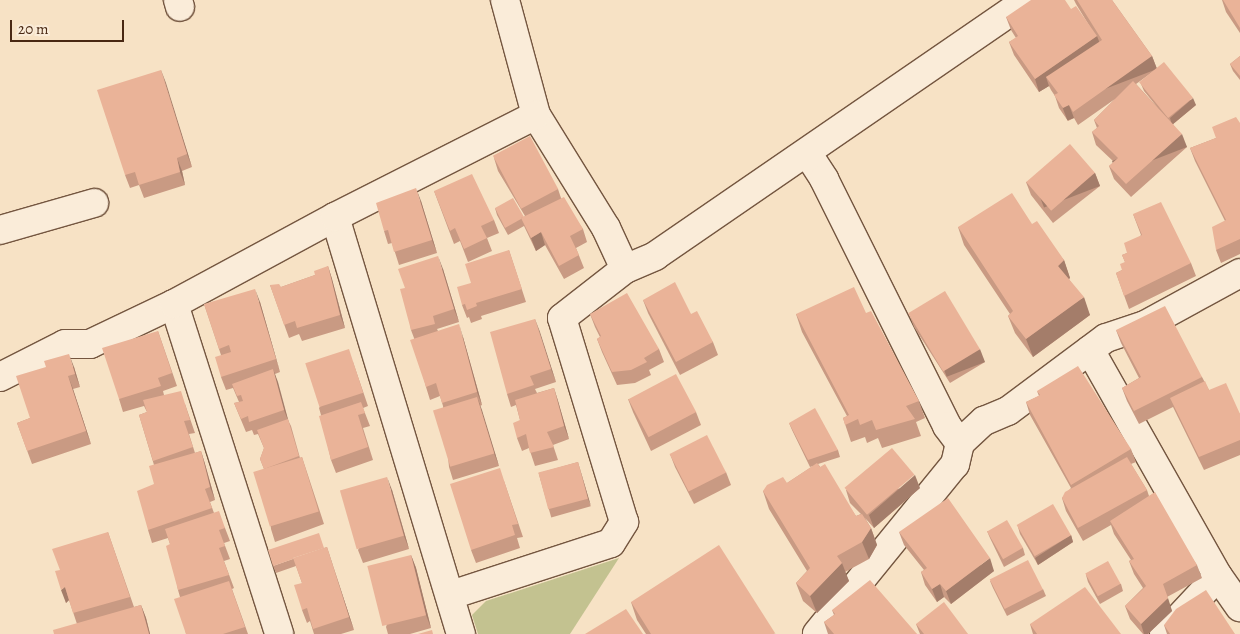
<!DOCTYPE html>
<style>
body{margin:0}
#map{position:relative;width:1240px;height:634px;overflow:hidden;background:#f7e2c5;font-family:Alegreya,serif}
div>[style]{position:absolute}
.green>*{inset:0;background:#c3c290}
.roads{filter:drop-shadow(1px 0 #745640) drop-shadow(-1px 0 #745640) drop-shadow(0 1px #745640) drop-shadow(0 -1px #745640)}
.street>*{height:28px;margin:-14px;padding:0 14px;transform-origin:14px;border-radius:14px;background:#faecd9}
.wall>*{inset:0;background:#c99a83;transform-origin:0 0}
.shaded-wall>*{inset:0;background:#a47d6a;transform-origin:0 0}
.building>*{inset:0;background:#eab398;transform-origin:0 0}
span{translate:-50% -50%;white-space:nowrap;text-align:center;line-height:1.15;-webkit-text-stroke:4.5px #faecd9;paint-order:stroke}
.scale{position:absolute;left:10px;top:20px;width:114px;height:22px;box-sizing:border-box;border:2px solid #492813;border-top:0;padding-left:6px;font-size:15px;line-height:18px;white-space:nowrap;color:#492813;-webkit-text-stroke:4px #faecd9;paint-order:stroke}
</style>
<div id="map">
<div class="green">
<div style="clip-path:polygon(619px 558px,570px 634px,478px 634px,472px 615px,486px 601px)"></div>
</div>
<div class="roads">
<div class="street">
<div style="left:178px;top:0;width:7px;rotate:74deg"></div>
<div style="left:505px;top:0;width:119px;rotate:74.9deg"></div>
<div style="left:536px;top:115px;width:133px;rotate:58.2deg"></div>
<div style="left:606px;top:228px;width:45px;rotate:65.1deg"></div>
<div style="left:625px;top:269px;width:33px;rotate:-23deg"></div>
<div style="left:655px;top:256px;width:452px;rotate:-34.5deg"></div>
<div style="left:808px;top:154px;width:30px;rotate:57deg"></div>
<div style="left:824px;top:179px;width:276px;rotate:63.5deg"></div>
<div style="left:947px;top:426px;width:21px;rotate:53deg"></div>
<div style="left:960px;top:443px;width:22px;rotate:103deg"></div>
<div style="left:955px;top:464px;width:219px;rotate:129.1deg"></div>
<div style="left:335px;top:217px;width:436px;rotate:73.2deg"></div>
<div style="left:0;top:230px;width:98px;rotate:-16deg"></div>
<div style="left:174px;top:304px;width:346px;rotate:72.3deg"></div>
<div style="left:1090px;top:350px;width:260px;rotate:60.5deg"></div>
<div style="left:1218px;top:576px;width:38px;rotate:55deg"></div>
<div style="left:0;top:377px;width:73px;rotate:-26.9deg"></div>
<div style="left:65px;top:344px;width:25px"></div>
<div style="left:90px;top:344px;width:93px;rotate:-25.5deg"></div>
<div style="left:174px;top:304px;width:183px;rotate:-28.4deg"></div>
<div style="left:335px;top:217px;width:225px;rotate:-26.9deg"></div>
<div style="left:960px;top:443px;width:33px;rotate:-43deg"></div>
<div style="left:984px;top:421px;width:26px;rotate:-23deg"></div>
<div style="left:1008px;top:411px;width:122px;rotate:-36.7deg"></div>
<div style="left:1106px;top:338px;width:41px;rotate:-18.4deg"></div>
<div style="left:1145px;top:325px;width:108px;rotate:-28.7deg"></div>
<div style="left:451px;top:595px;width:168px;rotate:-18deg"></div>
<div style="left:611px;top:543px;width:25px;rotate:-58deg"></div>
<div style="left:624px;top:522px;width:213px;rotate:-106.9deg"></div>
<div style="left:562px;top:318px;width:80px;rotate:-37.9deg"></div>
<div style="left:1164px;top:634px;width:79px;rotate:-47deg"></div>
</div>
</div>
<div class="wall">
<div style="clip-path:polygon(evenodd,1074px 0,1112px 0,1152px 56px,1157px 69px,1196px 105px,1173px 124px,1187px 147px,1131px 197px,1114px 179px,1109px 166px,1114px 162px,1096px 145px,1092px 132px,1097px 128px,1094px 120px,1115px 99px,1078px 125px,1074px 118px,1068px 121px,1059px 108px,1055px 96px,1051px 90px,1049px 86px,1039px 92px,1014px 55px,1009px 42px,1016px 38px,1011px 30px,1006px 17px,1071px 9px,1090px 27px,1076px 4px,1074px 0,1154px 71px,1141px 84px,1144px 91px,1158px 108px,1136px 84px,1154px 71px)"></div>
<div style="clip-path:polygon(1222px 0,1240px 0,1240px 33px,1226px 12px)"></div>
<div style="clip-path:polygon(1240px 56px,1240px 80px,1233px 71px,1230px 64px)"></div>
<div style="clip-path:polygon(161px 70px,192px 167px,182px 171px,185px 185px,144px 198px,139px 185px,130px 188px,125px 175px)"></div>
<div style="clip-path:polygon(1240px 123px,1240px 254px,1221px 263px,1216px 250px,1225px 221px,1195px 161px,1190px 148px,1216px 138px)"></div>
<div style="clip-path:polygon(494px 158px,558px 189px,561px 198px,583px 229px,587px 242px,576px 248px,584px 268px,564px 279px,545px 245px,536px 251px,524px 226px,508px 235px,497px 215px,495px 208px,524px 217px,525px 216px,498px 171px)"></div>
<div style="clip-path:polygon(1095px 173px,1100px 186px,1053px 223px,1031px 195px,1026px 182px)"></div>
<div style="clip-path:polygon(434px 191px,494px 220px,499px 233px,487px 238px,492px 251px,468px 262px,460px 241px,454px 244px)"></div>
<div style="clip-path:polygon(421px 201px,437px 253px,399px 265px,392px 243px,388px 244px,384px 231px)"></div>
<div style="clip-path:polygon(1133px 214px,1191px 263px,1196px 276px,1129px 309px,1116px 273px,1122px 270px,1125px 262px,1122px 255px,1127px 253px,1141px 235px)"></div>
<div style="clip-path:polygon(1032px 224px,1064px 260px,1070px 278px,1069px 279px,1090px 315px,1033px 357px,1015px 333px,1008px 316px,1010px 314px,964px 245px,958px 227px)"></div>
<div style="clip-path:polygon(509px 250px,526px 302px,481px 316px,482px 319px,471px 323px,469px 317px,467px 318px,462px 305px,471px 283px)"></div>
<div style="clip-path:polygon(328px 266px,332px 279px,345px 328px,302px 341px,299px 334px,289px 338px,270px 285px,281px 287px,315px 275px)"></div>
<div style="clip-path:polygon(443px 269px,459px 322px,437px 329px,438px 331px,463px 337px,482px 405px,480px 406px,499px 466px,453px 480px,449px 467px,443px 406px,440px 396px,430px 400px,426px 387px,414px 338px,411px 330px,405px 288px)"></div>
<div style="clip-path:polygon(643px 300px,691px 314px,713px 342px,718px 355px,680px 375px,648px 313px)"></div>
<div style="clip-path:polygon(260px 302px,280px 372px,275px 374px,288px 420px,291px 426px,300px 458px,302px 457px,324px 524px,275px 542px,271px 529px,264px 469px,260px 459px,264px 448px,258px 434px,254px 435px,252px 430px,246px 432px,234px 403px,239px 402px,233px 388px,226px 390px,221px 377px,221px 355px,204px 304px)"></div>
<div style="clip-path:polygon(866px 313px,919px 401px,925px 418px,916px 422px,921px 436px,882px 448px,878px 438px,867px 443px,865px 437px,851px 442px,843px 418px,847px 416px,802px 332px,796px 314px)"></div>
<div style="clip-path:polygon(590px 314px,659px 349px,664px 362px,649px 370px,651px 375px,635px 383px,617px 385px,602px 352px,597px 339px,600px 337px,595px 327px)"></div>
<div style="clip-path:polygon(909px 314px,985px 362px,950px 383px,914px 327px)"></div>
<div style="clip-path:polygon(535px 319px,556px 382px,535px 389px,537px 393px,554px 388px,558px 401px,569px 439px,553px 445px,558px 460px,535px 466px,529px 448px,522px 451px,517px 438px,520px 420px,516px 405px,511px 407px,507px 394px)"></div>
<div style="clip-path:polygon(1116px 330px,1202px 377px,1209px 390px,1240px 414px,1240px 455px,1204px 470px,1173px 407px,1139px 424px,1127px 401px,1122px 388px,1139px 378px,1121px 343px)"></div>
<div style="clip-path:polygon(158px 331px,177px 386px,163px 391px,164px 395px,185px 404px,195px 433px,189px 434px,195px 453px,201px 451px,205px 464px,215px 500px,210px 502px,214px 513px,225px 528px,230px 541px,224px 543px,230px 559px,224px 561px,234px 588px,232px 589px,248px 634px,186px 634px,180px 597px,178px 590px,170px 544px,168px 538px,152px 543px,148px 530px,154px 484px,154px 465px,139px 415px,147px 412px,144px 406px,123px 412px,119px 399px)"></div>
<div style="clip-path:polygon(353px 362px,368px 406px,363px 408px,370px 426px,363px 428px,373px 460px,336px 473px,331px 460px,321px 415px,319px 408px)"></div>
<div style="clip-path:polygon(74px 367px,80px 387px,73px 389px,91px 444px,32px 464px,17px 423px,30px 418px)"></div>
<div style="clip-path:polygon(1037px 391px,1131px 449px,1136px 462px,1131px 464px,1147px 490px,1149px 496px,1197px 565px,1202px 578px,1167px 597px,1172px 611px,1148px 634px,1143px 634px,1130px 619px,1125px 606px,1143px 588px,1134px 574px,1129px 561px,1131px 560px,1114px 534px,1111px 525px,1083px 541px,1066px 511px,1062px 498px,1071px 488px,1030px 415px,1026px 402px,1039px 396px)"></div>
<div style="clip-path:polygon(628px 399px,696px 412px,701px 425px,651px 451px,633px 412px)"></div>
<div style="clip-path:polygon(789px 423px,838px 450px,840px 457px,818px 464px,856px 516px,861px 514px,850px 503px,846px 490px,920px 488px,874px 528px,865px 518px,871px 528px,877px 545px,869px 559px,845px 572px,849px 581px,817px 613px,803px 601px,796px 583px,807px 571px,769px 509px,763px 491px,787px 483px,813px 466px,810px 467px,792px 430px)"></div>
<div style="clip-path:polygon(670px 454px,726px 472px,731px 485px,694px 504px,675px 467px)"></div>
<div style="left:578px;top:462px;width:46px;height:41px;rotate:74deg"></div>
<div style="clip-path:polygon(504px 481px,523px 537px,517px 538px,520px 548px,476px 563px,471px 550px)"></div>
<div style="clip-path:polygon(392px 490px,409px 549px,363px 563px,358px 550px)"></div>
<div style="clip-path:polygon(1018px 527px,1071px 535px,1073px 542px,1038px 565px,1020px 534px)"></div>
<div style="clip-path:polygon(987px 531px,1023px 548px,1025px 555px,1004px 567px,990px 538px)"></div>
<div style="clip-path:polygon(108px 532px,134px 607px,141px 605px,146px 618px,150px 634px,54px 634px,77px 624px,69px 600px,66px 603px,60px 570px)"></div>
<div style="clip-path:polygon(899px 532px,994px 571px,951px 604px,944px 597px,937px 602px,925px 585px,921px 572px,924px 570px,904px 545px)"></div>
<div style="clip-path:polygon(327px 547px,354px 630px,341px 634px,314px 634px,310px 621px,307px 623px,302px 610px,302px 583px,296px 566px,276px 573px,273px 566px)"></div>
<div style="clip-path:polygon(411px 555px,416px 568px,431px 628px,410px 634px,388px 634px,386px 627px)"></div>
<div style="clip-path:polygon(1086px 575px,1121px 584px,1123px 591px,1100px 604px,1088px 582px)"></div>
<div style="clip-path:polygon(990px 581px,1043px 589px,1046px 596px,1007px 616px,993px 588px)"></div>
<div style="clip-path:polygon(631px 602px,776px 634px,646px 634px,637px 620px)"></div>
<div style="clip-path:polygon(832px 610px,917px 634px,828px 634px,824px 622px,834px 615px)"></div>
<div style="clip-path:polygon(916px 624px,968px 634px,920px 634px)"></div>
<div style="clip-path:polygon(1030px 624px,1121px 634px,1033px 634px)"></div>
<div style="clip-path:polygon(1164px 625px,1235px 634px,1167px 634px)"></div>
</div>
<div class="shaded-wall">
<div style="clip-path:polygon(1097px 36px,1102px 49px,1046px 77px,1049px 86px,1039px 92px,1035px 79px)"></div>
<div style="left:1152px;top:56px;width:14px;height:97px;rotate:69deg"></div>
<div style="clip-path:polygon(161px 70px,166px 83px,192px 167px,187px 154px)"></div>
<div style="clip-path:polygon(1193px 98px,1196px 105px,1172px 125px,1170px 118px)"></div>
<div style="left:1069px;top:105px;width:14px;height:7px;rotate:69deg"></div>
<div style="left:1182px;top:134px;width:14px;height:75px;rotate:69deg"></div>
<div style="clip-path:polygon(177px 158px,182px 171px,185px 185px,180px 172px)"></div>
<div style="left:1095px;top:173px;width:14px;height:60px;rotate:69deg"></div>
<div style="clip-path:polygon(416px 188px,421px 201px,437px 253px,432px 240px)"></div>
<div style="clip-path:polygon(541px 232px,545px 245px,536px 251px,531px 238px)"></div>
<div style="clip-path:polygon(438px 256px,443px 269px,459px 322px,454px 309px)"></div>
<div style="clip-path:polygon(1064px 260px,1070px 278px,1064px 283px,1058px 266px)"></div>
<div style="clip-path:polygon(328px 266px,332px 279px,345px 328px,340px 315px)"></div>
<div style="clip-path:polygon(255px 289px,260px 302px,280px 372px,276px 359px)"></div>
<div style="clip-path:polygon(1084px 297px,1090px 315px,1033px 357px,1026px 339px)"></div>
<div style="clip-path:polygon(535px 319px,540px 332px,556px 382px,551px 369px)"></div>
<div style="clip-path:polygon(459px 324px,463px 337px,482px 405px,477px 392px)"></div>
<div style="left:980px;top:349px;width:14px;height:41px;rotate:69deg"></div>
<div style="clip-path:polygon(69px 354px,74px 367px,80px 387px,75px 374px)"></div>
<div style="clip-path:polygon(273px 369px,278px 382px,289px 423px,284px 410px)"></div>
<div style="clip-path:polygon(68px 376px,73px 389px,91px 444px,86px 431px)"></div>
<div style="clip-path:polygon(554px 388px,558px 401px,569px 439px,564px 426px)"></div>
<div style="clip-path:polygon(477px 397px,482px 410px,499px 466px,494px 453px)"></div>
<div style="clip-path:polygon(201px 451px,205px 464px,215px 500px,210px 487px)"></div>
<div style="clip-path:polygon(578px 462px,580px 469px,591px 506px,588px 499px)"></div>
<div style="clip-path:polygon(915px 475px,920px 488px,874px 528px,869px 515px)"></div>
<div style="clip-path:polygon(387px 477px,392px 490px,409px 549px,404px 536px)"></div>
<div style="clip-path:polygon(871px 528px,877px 545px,869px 559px,862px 542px)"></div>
<div style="clip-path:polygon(1071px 535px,1073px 542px,1038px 565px,1035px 558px)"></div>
<div style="clip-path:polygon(327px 547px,331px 560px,354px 630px,349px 617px)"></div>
<div style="clip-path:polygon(411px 555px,416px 568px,431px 628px,426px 615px)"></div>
<div style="clip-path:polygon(990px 558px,994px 571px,951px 604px,946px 591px)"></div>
<div style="clip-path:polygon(842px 563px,849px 581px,817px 613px,810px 596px)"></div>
<div style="clip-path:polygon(940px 584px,944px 597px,937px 602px,932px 589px)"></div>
<div style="clip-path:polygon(65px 587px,69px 600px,66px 603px,61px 590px)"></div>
<div style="clip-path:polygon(1168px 598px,1172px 611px,1148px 634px,1144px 634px,1141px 624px)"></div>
<div style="clip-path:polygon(141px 605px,146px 618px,150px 634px,149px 634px)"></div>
</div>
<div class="building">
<div style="clip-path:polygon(1031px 0,1065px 0,1071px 9px,1076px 6px,1097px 36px,1035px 79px,1009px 42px,1018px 36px,1006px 17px)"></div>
<div style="clip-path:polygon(1077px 0,1112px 0,1152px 56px,1073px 112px,1069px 105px,1063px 108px,1054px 95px,1058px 93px,1046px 77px,1102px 40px)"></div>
<div style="clip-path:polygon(1223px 0,1240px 0,1240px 28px)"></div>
<div style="clip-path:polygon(1240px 56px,1240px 76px,1230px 64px)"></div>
<div style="left:1164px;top:62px;width:46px;height:32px;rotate:51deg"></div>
<div style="clip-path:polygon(161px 70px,187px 154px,177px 158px,180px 172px,139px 185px,135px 172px,125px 175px,97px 90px)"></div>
<div style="clip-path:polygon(1133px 81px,1182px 134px,1126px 184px,1109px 166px,1118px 158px,1092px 132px,1099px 126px,1094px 120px)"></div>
<div style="clip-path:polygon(1236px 117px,1240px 123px,1240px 239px,1216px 250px,1212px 227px,1226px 220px,1190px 148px,1216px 138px,1212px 127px)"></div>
<div style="left:530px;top:136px;width:60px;height:42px;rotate:62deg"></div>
<div style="left:1070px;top:144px;width:38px;height:58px;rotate:49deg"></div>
<div style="clip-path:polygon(472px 174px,494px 220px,481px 226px,487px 238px,464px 249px,455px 228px,450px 231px,434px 191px)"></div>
<div style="clip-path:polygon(416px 188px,432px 240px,394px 252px,388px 230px,384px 231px,376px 203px)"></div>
<div style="clip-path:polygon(1012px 193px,1032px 224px,1037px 221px,1064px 260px,1058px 266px,1084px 297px,1026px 339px,1008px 316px,1013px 311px,958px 227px)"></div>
<div style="clip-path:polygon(564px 197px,583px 229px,570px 236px,579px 255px,559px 266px,541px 232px,531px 238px,521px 218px)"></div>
<div style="clip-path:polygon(513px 198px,524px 217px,521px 218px,521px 219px,505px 228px,495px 208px)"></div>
<div style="clip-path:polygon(1161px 202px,1191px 263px,1124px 296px,1116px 273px,1122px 270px,1120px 264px,1125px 262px,1122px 255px,1127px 253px,1124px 243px,1142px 235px,1133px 214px)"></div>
<div style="clip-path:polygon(509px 250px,522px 289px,476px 303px,477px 306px,467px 310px,465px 304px,462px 305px,457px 287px,471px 283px,465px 264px)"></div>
<div style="clip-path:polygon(438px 256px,454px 309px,433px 316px,435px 324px,411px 330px,400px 289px,405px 288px,398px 269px)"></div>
<div style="clip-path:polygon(328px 266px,340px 315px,297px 328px,295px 321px,284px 325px,270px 285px,279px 284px,281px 287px,315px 275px,314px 271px)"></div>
<div style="clip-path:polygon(675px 282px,691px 314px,697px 311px,713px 342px,676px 362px,643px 300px)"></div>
<div style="clip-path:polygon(854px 287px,866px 313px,871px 311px,919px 401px,906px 406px,915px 419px,876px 430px,872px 420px,860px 425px,858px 419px,845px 425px,843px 418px,849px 415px,796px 314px)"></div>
<div style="clip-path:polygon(255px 289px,276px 359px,221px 377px,215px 357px,231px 352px,229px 345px,219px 349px,204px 304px)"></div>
<div style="left:945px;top:291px;width:68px;height:43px;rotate:59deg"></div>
<div style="clip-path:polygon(627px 293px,659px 349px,644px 358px,647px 362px,631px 370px,612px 372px,597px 339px,601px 336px,590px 314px)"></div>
<div style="clip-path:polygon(1165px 306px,1202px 377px,1134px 411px,1122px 388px,1141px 377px,1116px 330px)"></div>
<div style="clip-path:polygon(535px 319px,551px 369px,530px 376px,534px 385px,507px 394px,490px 332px)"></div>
<div style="clip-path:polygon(459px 324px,477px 392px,442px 403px,436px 383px,426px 387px,410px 340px)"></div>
<div style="clip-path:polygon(158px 331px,172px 373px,158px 378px,161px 386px,119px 399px,102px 348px)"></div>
<div style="left:349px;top:349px;width:46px;height:46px;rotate:72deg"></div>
<div style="clip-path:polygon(69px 354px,75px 374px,68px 376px,86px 431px,27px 451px,17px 423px,30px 418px,16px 376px,46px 367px,44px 361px)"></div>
<div style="clip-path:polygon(1078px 366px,1131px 449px,1071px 485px,1026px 402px,1040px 395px,1037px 391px)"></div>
<div style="clip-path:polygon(273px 369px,284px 410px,249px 422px,248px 416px,241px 419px,234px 403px,243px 401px,241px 395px,237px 396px,232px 384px)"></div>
<div style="left:676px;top:374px;width:43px;height:54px;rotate:62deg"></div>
<div style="clip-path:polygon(1205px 381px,1209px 390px,1226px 383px,1240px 414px,1240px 440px,1199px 457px,1170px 398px)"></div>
<div style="clip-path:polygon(554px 388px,564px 426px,547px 432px,554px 447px,530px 453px,526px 434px,517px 438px,513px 423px,520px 420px,515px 400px)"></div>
<div style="clip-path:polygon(181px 391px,190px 420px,184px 421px,193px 447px,153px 461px,139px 415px,147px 412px,143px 400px)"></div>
<div style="left:477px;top:397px;width:59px;height:46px;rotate:73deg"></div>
<div style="clip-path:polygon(361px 402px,365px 413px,358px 415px,368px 447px,331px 460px,319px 416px)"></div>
<div style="clip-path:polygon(815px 408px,838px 450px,808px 460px,789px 423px)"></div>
<div style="clip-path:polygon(288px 419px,299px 456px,264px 469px,260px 459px,264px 448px,257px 430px)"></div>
<div style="left:707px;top:435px;width:42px;height:42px;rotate:63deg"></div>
<div style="left:892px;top:448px;width:35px;height:62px;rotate:50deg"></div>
<div style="clip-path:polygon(201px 451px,210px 487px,205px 489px,212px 508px,148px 530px,137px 491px,154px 484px,149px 466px)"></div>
<div style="left:302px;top:457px;width:57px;height:51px;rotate:73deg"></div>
<div style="clip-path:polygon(1127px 457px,1147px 490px,1078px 528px,1062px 498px,1065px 492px)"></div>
<div style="left:578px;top:462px;width:38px;height:41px;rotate:75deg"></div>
<div style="clip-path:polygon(817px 463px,820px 467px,825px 464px,856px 516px,862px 514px,871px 528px,862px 542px,837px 556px,842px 563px,810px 596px,796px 583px,810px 568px,763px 491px,767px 485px,783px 477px,787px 483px)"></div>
<div style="clip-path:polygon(500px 468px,518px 524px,512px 525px,515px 535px,471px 550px,450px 484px)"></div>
<div style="left:387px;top:477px;width:61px;height:49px;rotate:74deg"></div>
<div style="clip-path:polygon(1155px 492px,1197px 565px,1163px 584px,1168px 598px,1141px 624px,1125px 606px,1146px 586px,1129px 561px,1134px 559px,1110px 521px)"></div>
<div style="clip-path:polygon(948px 498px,990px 558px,946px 591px,940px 584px,932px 589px,921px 572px,927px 568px,899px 532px)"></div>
<div style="left:1053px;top:504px;width:36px;height:42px;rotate:60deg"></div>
<div style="clip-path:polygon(219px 511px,225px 528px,219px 530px,225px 546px,219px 548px,229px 575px,178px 590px,166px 546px,170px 544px,165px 529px)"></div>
<div style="left:1007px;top:520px;width:32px;height:23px;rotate:60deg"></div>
<div style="clip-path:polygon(108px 532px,130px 597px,73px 613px,65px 587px,61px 590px,55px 571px,60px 570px,52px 549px)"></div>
<div style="clip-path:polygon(319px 533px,324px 548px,293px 558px,293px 559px,273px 566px,268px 550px)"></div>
<div style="clip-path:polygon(719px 545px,775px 633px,773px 634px,651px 634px,631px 602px)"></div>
<div style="clip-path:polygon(327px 547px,349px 617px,313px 629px,307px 608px,302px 610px,294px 585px,302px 583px,293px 558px)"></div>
<div style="left:411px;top:555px;width:62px;height:45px;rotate:76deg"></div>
<div style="left:1028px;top:560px;width:33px;height:43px;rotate:63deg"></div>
<div style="left:1108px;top:561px;width:26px;height:26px;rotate:61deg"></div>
<div style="clip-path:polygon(870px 580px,917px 634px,834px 634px,824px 622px,835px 614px,832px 610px)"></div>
<div style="clip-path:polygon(229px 581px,245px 627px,223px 634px,186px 634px,174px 599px)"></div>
<div style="clip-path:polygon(1085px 587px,1121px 634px,1037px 634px,1030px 624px)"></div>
<div style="clip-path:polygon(1206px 590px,1235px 634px,1170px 634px,1164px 625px,1176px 609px)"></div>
<div style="clip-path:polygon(944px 602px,968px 634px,924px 634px,916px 624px)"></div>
<div style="clip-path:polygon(141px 605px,149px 634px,54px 634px,53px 630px)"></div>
<div style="clip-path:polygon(626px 609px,643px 634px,585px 634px)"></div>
<div style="clip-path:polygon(432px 630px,433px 634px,418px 634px)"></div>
</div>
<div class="scale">20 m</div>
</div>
